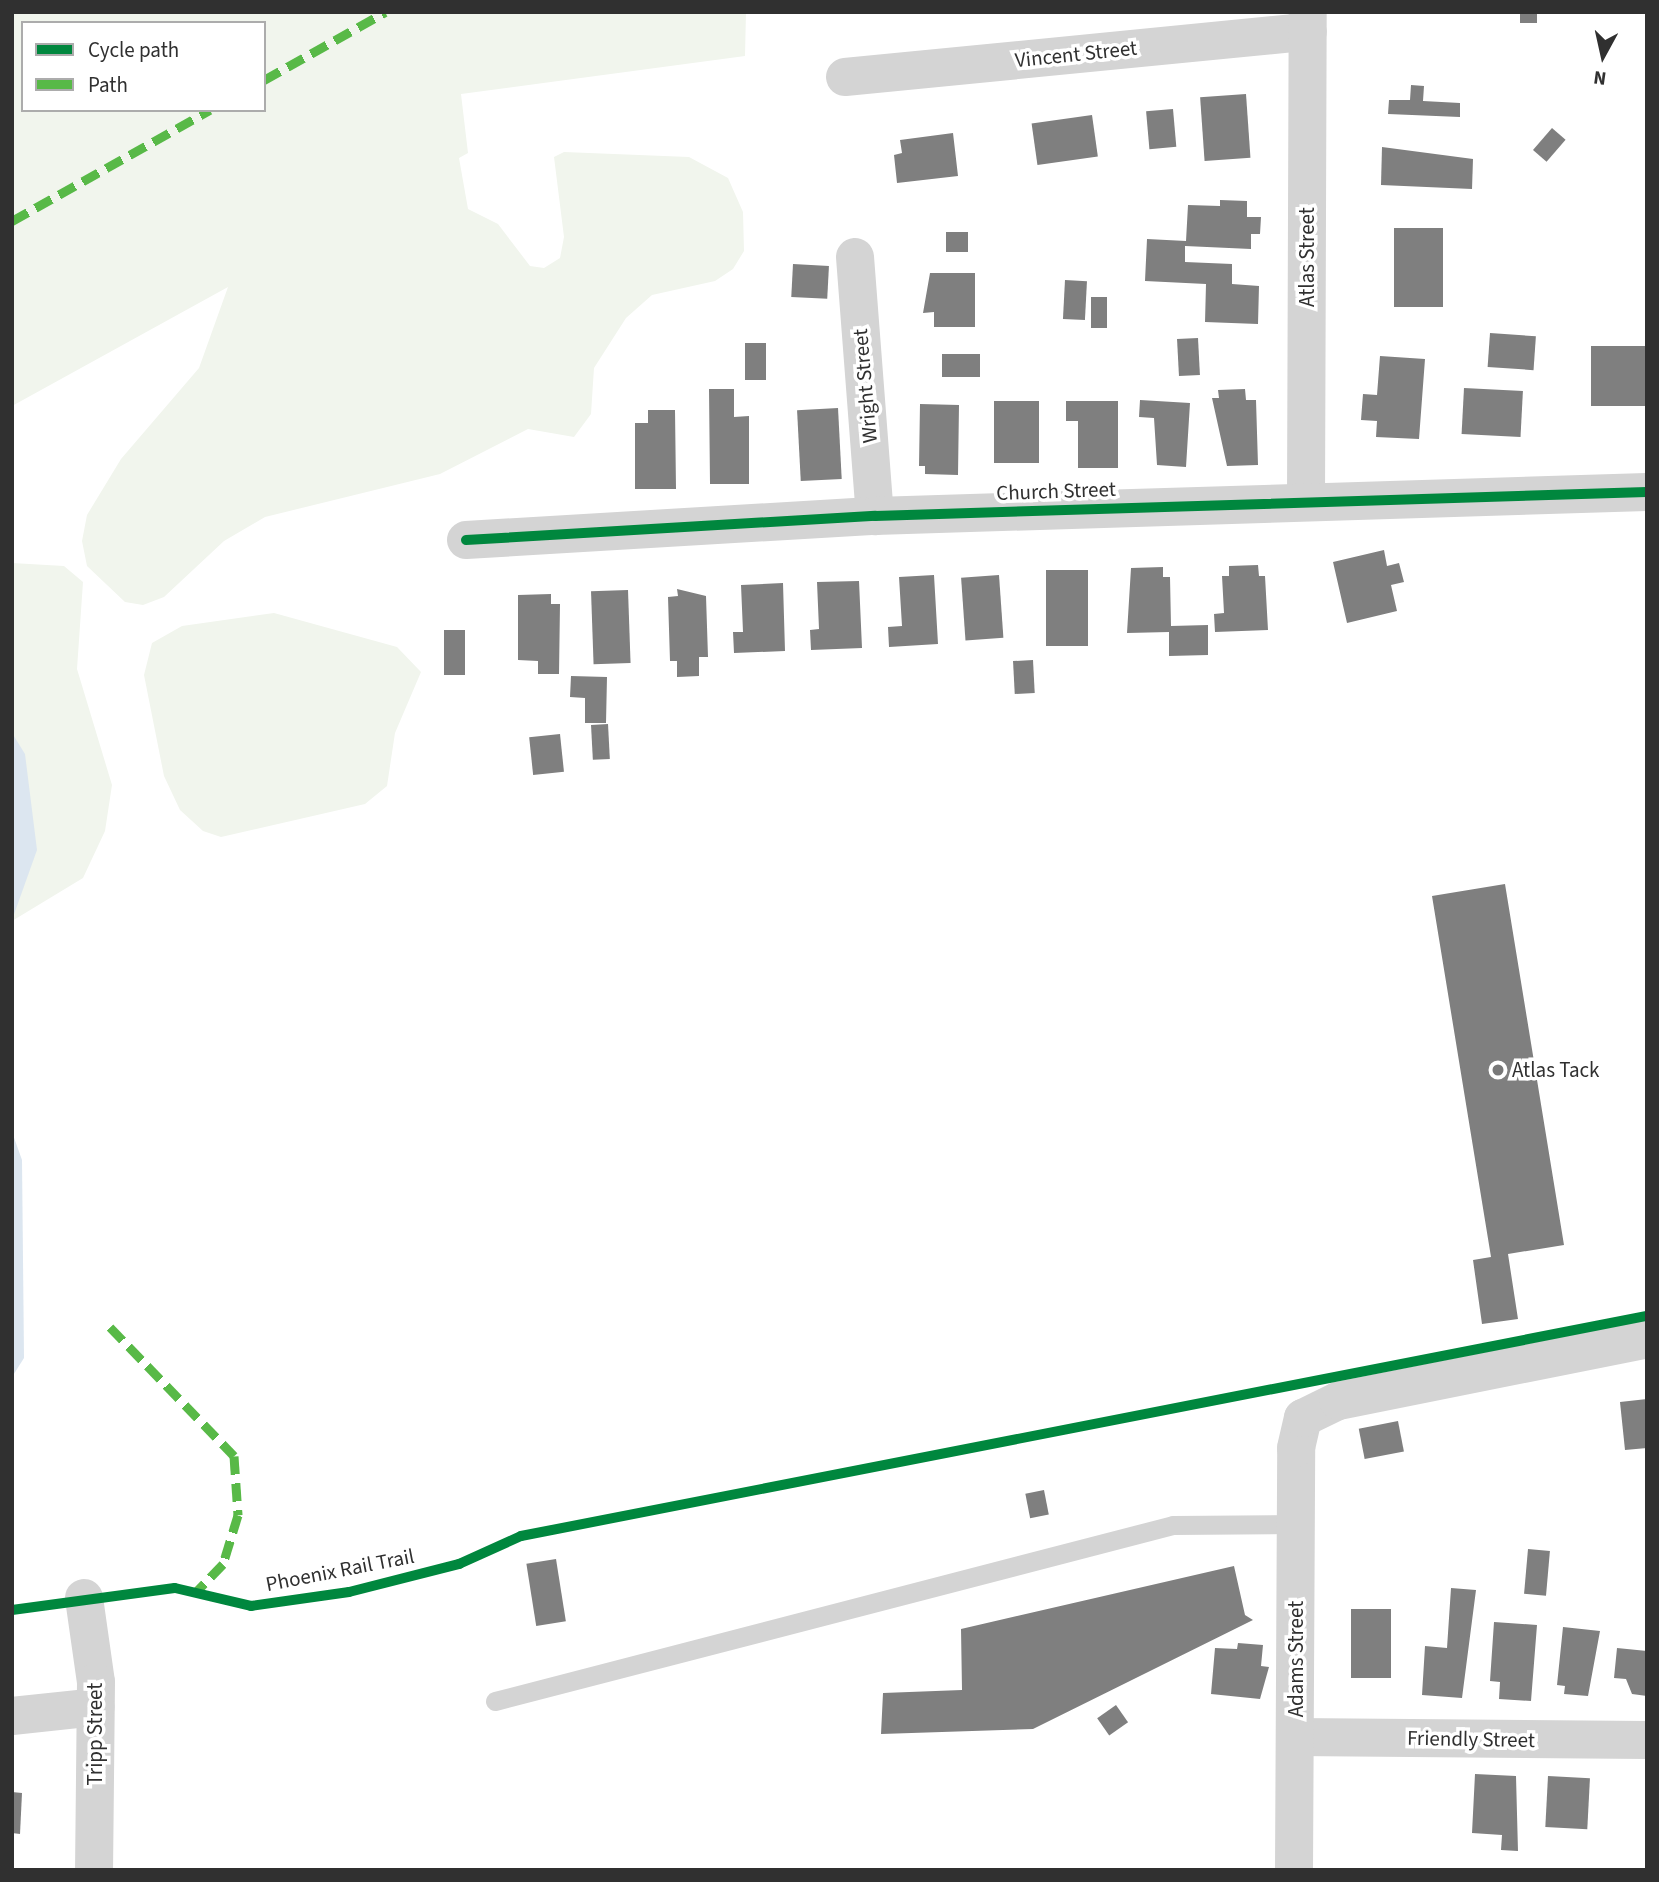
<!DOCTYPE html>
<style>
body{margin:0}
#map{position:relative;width:1659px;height:1882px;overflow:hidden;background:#fff;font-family:"Source Sans 3",sans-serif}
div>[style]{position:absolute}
.green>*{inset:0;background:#f1f5ed}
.water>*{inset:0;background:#dce6f0}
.building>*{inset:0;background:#7f7f7f;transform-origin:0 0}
.lane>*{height:19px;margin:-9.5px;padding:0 9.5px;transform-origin:9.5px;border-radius:9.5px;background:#d4d4d4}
.street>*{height:38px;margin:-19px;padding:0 19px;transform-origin:19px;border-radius:19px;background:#d4d4d4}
.quiet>*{height:9px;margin-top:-4.5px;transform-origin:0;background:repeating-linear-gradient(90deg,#58b947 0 18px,transparent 0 27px)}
.cycleway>*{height:10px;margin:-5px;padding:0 5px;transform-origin:5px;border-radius:5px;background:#00873e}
.dots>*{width:19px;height:19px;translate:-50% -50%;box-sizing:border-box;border:4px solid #fff;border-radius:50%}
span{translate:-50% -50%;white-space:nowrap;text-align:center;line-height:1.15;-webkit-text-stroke:7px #fff;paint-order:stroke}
.street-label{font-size:21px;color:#303030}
.poi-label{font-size:21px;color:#303030}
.left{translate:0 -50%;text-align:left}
.frame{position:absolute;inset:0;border:14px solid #303030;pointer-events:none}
.legend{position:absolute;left:21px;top:21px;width:245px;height:91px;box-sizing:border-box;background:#fff;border:2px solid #acacac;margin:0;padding:9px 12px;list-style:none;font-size:21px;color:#303030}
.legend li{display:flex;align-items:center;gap:14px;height:35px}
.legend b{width:35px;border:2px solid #acacac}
.north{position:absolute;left:1568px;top:21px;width:70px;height:70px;-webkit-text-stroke:5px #fff;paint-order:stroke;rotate:188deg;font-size:19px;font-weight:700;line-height:28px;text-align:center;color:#303030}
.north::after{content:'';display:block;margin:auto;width:24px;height:32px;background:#303030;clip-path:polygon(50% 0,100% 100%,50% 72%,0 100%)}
</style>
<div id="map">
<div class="green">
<div style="clip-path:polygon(evenodd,12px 12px,746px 12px,745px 56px,461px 94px,468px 153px,459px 158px,468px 209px,498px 224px,530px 266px,544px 268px,560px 258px,564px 237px,554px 157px,564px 152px,689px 157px,728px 178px,743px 212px,744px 251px,733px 269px,715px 281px,652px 295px,626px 318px,594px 368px,591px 414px,574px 437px,528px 429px,440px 474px,265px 517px,224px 541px,164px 597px,143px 605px,125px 602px,87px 566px,82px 541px,87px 515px,121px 459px,199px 368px,228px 287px,12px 406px,12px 12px,23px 23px,264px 23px,264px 110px,23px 110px,23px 23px)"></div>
<div style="clip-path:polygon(12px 563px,64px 566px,83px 582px,77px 669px,112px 785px,105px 831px,83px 878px,12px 921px)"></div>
<div style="clip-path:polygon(274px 613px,397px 647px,421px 672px,395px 733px,387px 786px,365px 804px,221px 837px,203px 831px,180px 810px,164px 776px,144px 675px,152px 643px,182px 626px)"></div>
</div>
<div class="water">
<div style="clip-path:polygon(12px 733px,25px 754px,37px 850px,12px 920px)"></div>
<div style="clip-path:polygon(12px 1132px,22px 1160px,24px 1358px,12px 1377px)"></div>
</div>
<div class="building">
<div style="left:1520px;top:12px;width:17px;height:11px"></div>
<div style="clip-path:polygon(1411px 85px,1424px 86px,1423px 101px,1460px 103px,1460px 117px,1388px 114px,1389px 100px,1410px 100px)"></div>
<div style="left:1246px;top:94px;width:64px;height:46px;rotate:86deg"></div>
<div style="left:1173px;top:109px;width:38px;height:27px;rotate:85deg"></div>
<div style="left:1092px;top:115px;width:42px;height:61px;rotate:82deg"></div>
<div style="left:1552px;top:128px;width:18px;height:29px;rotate:41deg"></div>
<div style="clip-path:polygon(953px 133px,958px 176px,897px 183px,894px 155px,902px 153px,900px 140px)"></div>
<div style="clip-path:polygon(1382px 147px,1473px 159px,1472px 189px,1381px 185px)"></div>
<div style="clip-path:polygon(1220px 200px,1247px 201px,1247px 217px,1261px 217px,1260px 234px,1251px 234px,1251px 249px,1185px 246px,1185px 262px,1232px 264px,1232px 284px,1259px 286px,1258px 324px,1205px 322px,1206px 284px,1145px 281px,1147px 239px,1186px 241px,1188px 205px,1220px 206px)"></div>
<div style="left:1394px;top:228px;width:49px;height:79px"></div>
<div style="left:946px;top:232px;width:22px;height:20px"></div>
<div style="left:793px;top:264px;width:36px;height:33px;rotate:3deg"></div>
<div style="clip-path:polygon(930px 273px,975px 273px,975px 327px,934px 327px,934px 312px,923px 313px)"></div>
<div style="left:1065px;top:280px;width:22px;height:39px;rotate:3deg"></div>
<div style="left:1091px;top:297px;width:16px;height:31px"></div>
<div style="left:1490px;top:333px;width:46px;height:34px;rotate:4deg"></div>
<div style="left:1198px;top:338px;width:37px;height:21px;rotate:87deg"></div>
<div style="left:745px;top:343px;width:21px;height:37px"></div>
<div style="left:1591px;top:346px;width:56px;height:60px"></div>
<div style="left:942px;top:354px;width:38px;height:23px"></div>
<div style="clip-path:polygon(1380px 356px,1425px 359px,1419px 439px,1376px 437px,1377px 421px,1361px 420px,1363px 394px,1377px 395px)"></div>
<div style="left:1464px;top:388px;width:59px;height:46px;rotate:3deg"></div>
<div style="clip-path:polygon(709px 389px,734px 389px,734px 417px,749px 416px,749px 484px,710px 484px)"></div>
<div style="clip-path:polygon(1245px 389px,1246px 400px,1256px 400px,1258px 465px,1227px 466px,1212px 398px,1219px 398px,1218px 390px)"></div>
<div style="clip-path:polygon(1140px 400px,1190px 403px,1186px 467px,1157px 465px,1154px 418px,1139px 417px)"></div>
<div style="left:994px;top:401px;width:45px;height:62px"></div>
<div style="clip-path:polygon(1066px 401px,1118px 401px,1118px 468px,1078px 468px,1078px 421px,1066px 421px)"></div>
<div style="clip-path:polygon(920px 404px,959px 405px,958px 475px,925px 474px,925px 466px,919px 466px)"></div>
<div style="left:838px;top:408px;width:71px;height:41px;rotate:87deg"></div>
<div style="clip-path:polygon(648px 410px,675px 410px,676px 489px,635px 489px,635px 423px,648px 423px)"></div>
<div style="clip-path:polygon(1384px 550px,1387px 566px,1399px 563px,1404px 582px,1391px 585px,1397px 611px,1347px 623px,1333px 562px)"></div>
<div style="clip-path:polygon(1258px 565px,1259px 576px,1265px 576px,1268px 630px,1215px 632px,1214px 614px,1224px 613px,1222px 576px,1229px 576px,1229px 566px)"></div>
<div style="clip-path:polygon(1163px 567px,1163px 577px,1170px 577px,1171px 626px,1208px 625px,1208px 655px,1169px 656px,1169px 632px,1127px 633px,1131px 568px)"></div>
<div style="left:1046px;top:570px;width:42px;height:76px"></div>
<div style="clip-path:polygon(934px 575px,938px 644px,889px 647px,888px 627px,902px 626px,899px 577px)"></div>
<div style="left:999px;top:575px;width:63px;height:38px;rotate:86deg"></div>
<div style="clip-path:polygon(859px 581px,862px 648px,811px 650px,810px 630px,819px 629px,817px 582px)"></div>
<div style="clip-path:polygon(783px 583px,785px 651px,734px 653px,733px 632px,743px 632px,741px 585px)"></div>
<div style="clip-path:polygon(677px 589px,706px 596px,708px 657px,699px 657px,699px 676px,677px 677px,677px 661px,670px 661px,668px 597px,678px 596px)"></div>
<div style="left:628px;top:590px;width:73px;height:37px;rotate:88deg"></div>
<div style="clip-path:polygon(551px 594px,551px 604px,560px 604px,559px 674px,538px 674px,538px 661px,518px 660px,518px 595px)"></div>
<div style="left:444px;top:630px;width:21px;height:45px"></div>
<div style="left:1033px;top:660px;width:33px;height:20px;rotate:87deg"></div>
<div style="clip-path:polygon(571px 676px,607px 677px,606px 723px,585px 723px,585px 698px,570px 697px)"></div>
<div style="left:608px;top:724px;width:35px;height:17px;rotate:87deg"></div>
<div style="left:560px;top:734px;width:38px;height:31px;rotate:84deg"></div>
<div style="clip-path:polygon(1505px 884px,1564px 1245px,1508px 1254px,1518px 1319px,1482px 1324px,1473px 1260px,1491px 1257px,1432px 896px)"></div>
<div style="clip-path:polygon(1647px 1399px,1647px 1448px,1625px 1450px,1620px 1402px)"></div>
<div style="left:1398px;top:1421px;width:31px;height:40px;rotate:79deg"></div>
<div style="left:1044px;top:1490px;width:25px;height:19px;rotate:79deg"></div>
<div style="left:1528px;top:1549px;width:22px;height:45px;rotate:5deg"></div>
<div style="left:556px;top:1559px;width:63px;height:30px;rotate:81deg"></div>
<div style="clip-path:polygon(1234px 1566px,1245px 1615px,1253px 1620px,1033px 1729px,881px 1734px,883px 1693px,962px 1690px,961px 1629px)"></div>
<div style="clip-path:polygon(1451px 1588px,1476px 1590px,1462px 1698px,1422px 1695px,1425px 1646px,1447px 1648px)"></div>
<div style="left:1351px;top:1609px;width:40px;height:69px"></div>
<div style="clip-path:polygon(1494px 1622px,1537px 1625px,1531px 1701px,1499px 1699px,1500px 1682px,1490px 1681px)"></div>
<div style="clip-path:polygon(1563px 1627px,1600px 1631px,1588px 1696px,1564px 1694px,1565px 1686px,1557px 1685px)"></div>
<div style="clip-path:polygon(1238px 1643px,1263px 1645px,1261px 1666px,1269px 1667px,1260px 1699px,1211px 1694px,1215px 1648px,1237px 1649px)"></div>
<div style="clip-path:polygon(1617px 1648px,1647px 1651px,1647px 1696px,1632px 1694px,1626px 1679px,1614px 1678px)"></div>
<div style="left:1116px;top:1705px;width:21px;height:23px;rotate:55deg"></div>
<div style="clip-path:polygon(1475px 1774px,1516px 1776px,1518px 1851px,1501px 1850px,1502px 1835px,1472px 1833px)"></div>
<div style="left:1548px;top:1776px;width:42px;height:51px;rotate:3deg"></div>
<div style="clip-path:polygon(12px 1792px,22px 1793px,20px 1834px,12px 1833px)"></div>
</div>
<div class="lane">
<div style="left:495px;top:1701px;width:700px;rotate:-14.55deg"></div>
<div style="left:1173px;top:1525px;width:123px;rotate:-0.5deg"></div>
</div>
<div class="street">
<div style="left:845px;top:77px;width:465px;rotate:-5.6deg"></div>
<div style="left:855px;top:257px;width:260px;rotate:85.6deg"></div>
<div style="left:1306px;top:502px;width:490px;rotate:-89.8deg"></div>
<div style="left:466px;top:540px;width:410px;rotate:-3.4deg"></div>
<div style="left:875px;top:516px;width:772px;rotate:-1.78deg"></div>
<div style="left:84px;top:1598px;width:85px;rotate:81.9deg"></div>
<div style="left:96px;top:1682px;width:188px;rotate:90.6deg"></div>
<div style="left:12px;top:1716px;width:84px;rotate:-6.1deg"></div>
<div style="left:1295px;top:1737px;width:352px;rotate:0.5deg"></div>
<div style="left:1294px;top:1870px;width:422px;rotate:-89.7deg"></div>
<div style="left:1296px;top:1448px;width:31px;rotate:-77deg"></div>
<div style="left:1303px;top:1418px;width:39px;rotate:-26deg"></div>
<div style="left:1338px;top:1401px;width:315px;rotate:-11.3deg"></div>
</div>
<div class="quiet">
<div style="left:264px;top:80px;width:139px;rotate:-29.3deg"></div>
<div style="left:12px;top:221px;width:227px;rotate:-29.3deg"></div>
<div style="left:110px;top:1327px;width:179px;rotate:46.1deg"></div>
<div style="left:234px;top:1456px;width:59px;rotate:86.1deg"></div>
<div style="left:238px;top:1515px;width:51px;rotate:107deg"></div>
<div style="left:223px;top:1564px;width:37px;rotate:134deg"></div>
</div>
<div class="cycleway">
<div style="left:466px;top:540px;width:410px;rotate:-3.4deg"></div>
<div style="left:875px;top:516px;width:772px;rotate:-1.78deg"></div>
<div style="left:12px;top:1610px;width:164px;rotate:-7.7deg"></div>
<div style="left:175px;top:1588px;width:78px;rotate:13.3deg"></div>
<div style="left:251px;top:1606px;width:99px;rotate:-8.1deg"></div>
<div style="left:349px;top:1592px;width:114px;rotate:-14.3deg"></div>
<div style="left:459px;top:1564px;width:68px;rotate:-24.3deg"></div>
<div style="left:521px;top:1536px;width:1147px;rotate:-11.06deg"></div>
</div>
<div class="dots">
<div style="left:1498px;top:1070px;background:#787878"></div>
</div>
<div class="street-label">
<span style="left:1076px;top:54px;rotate:-6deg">Vincent Street</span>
<span style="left:1307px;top:257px;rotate:-90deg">Atlas Street</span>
<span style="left:865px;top:386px;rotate:-95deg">Wright Street</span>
<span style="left:1056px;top:491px;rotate:-2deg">Church Street</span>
<span style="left:340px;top:1570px;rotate:-11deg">Phoenix Rail Trail</span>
<span style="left:1296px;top:1659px;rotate:-90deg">Adams Street</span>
<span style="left:95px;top:1734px;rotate:-90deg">Tripp Street</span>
<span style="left:1471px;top:1739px;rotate:1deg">Friendly Street</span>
</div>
<div class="poi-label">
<span class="left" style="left:1512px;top:1070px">Atlas Tack</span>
</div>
<div class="frame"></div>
<ul class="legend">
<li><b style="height:9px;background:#00873e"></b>Cycle path</li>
<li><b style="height:9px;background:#58b947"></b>Path</li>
</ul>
<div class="north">N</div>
</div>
